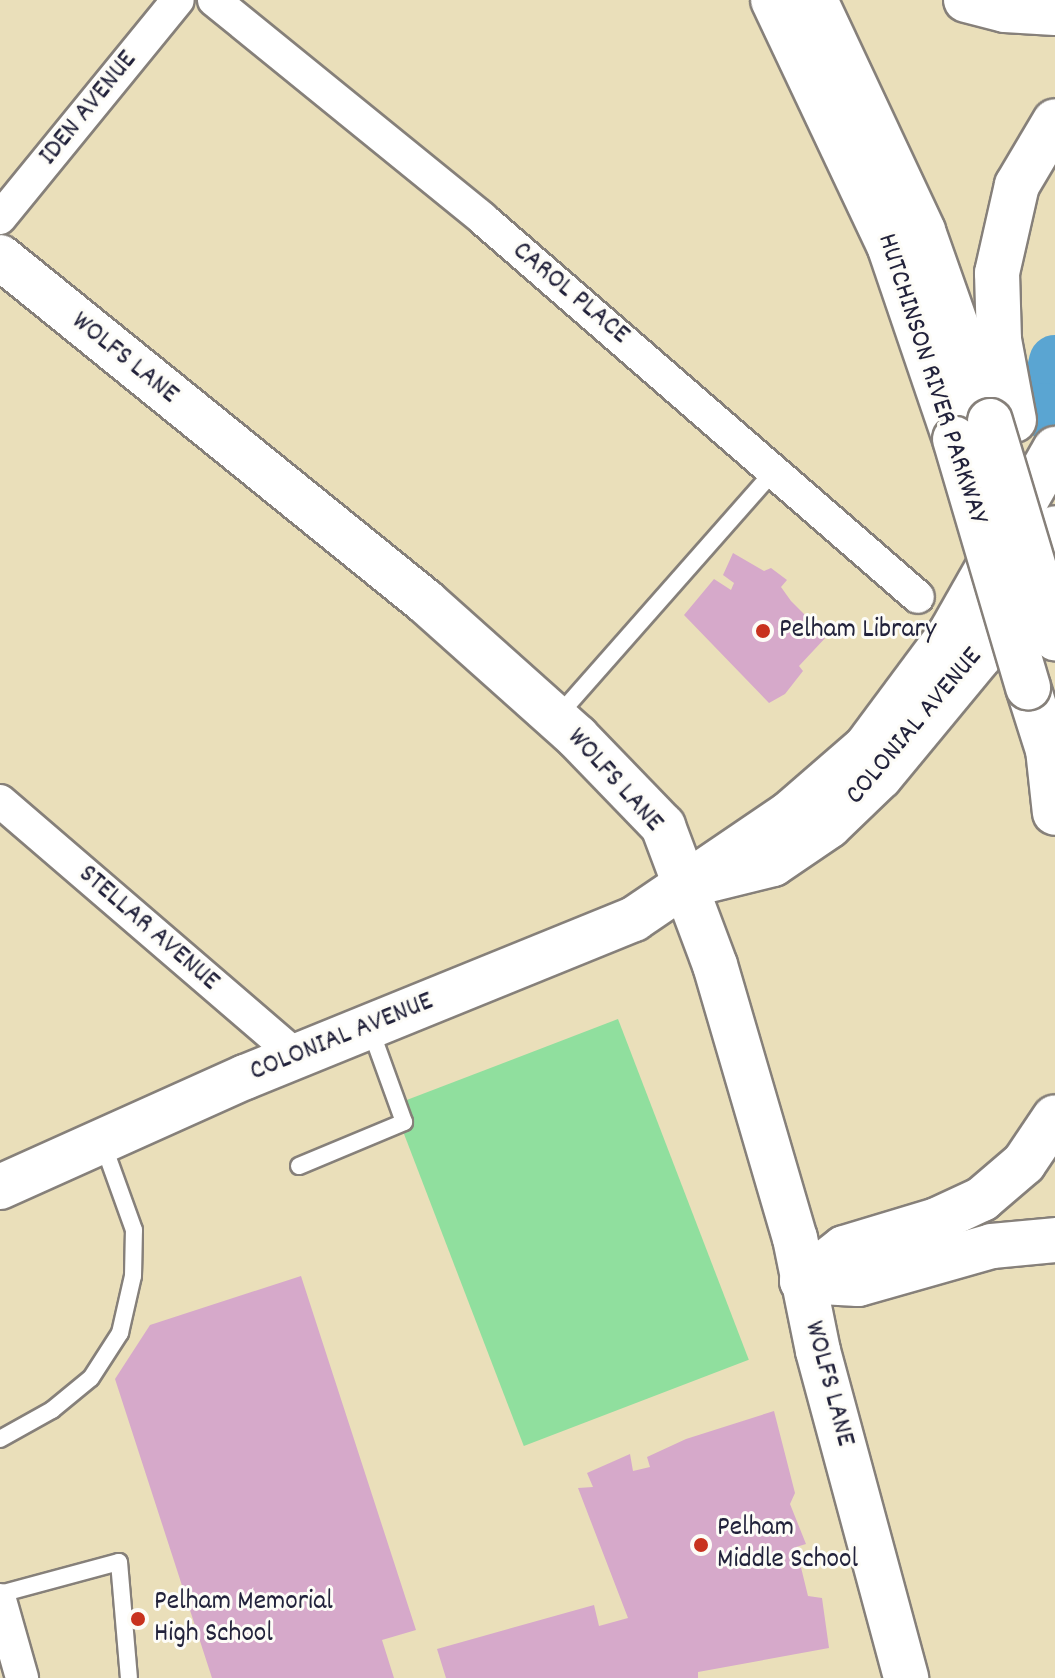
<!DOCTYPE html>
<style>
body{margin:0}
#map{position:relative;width:1055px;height:1678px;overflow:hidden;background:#eadfba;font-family:Dekko,sans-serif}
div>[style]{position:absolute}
.green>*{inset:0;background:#90df9e;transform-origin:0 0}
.river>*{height:52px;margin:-26px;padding:0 26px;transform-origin:26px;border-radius:26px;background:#5aa5d2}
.building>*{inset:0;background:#d6a9ca}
.roads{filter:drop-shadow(2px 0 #86807a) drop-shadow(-2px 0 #86807a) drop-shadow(0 2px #86807a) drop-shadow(0 -2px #86807a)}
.lane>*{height:16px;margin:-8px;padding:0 8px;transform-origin:8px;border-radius:8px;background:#fff}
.street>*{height:32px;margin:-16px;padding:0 16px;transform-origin:16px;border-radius:16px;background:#fff}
.secondary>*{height:44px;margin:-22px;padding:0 22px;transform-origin:22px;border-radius:22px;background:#fff}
.highway>*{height:44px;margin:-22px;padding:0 22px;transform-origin:22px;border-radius:22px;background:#fff}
.bridges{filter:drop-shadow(2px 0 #86807a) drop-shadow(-2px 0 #86807a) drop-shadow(0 2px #86807a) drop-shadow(0 -2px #86807a)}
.highway-bridge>*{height:44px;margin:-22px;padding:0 22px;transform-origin:22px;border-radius:22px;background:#fff}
.dots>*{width:22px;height:22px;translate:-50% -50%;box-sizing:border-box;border:4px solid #fdfcf7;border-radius:50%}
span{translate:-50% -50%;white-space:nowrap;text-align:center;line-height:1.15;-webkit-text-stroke:6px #fdfcf7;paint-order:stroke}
.street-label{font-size:28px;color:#22223b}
.poi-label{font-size:28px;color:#22223b}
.left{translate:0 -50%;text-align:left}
</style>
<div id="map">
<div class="green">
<div style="left:618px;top:1019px;width:365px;height:241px;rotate:69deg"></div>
</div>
<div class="river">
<div style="left:1055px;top:361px;width:49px;rotate:102.9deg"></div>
<div style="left:1044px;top:409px;width:16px;rotate:47deg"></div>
</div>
<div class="building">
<div style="clip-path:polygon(733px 553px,764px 571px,771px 568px,787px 580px,781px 587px,791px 601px,816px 626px,828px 626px,828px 635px,799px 666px,803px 671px,785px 694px,769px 703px,684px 615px,714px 579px,731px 590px,734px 583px,723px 575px)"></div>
<div style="clip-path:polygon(301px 1276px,416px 1630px,382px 1640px,394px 1678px,212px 1678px,115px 1379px,150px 1325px)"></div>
<div style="clip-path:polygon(774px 1411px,795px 1493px,790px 1504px,806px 1544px,796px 1547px,808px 1596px,822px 1598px,829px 1648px,698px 1672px,698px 1678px,446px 1678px,437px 1649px,594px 1605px,599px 1626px,628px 1618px,578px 1488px,593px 1487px,587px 1473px,630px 1454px,633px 1471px,650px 1467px,647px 1457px,686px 1439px)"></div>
</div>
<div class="roads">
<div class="lane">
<div style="left:557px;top:717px;width:328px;rotate:-48.6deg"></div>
<div style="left:299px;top:1166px;width:114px;rotate:-22.7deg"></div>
<div style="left:404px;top:1122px;width:100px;rotate:-109.9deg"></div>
<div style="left:0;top:1439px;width:60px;rotate:-29.1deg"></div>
<div style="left:52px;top:1410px;width:50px;rotate:-39.4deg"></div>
<div style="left:91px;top:1378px;width:54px;rotate:-57.2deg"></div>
<div style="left:120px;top:1333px;width:58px;rotate:-77.2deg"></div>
<div style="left:133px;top:1276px;width:46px;rotate:-88.8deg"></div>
<div style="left:134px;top:1230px;width:95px;rotate:-109.8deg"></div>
<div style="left:0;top:1594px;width:123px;rotate:-15.1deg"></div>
<div style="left:119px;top:1562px;width:116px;rotate:85.1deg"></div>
</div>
<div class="street">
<div style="left:214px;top:0;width:347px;rotate:39.1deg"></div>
<div style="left:483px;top:219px;width:576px;rotate:40.99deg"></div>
<div style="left:0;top:218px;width:281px;rotate:-50.8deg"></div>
<div style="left:0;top:801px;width:391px;rotate:40.7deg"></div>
<div style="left:0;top:1600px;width:81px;rotate:74.2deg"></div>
</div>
<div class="secondary">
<div style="left:0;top:257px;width:548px;rotate:39deg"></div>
<div style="left:426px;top:602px;width:203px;rotate:41.8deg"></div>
<div style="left:577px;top:737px;width:124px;rotate:46deg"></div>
<div style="left:663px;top:826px;width:148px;rotate:69.5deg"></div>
<div style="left:715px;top:965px;width:284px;rotate:73.7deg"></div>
<div style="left:795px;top:1238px;width:115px;rotate:78.5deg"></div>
<div style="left:818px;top:1351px;width:339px;rotate:74.9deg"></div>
<div style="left:705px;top:881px;width:70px;rotate:-14deg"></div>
<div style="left:773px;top:864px;width:68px;rotate:-34.2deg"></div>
<div style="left:829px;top:826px;width:71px;rotate:-43.9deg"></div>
<div style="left:880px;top:777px;width:157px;rotate:-50.4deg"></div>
<div style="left:980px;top:656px;width:148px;rotate:-59.6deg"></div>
<div style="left:0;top:1187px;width:269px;rotate:-24.2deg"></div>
<div style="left:245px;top:1077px;width:420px;rotate:-22.1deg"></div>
<div style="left:634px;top:919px;width:189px;rotate:-34.2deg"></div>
<div style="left:790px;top:813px;width:101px;rotate:-41deg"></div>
<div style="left:866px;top:747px;width:141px;rotate:-53.4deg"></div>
<div style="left:950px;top:634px;width:213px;rotate:-60.4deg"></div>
</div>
<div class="highway">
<div style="left:773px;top:0;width:274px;rotate:64.7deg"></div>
<div style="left:890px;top:248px;width:202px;rotate:71.2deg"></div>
<div style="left:815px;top:0;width:255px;rotate:64.9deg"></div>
<div style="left:923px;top:231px;width:201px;rotate:70.6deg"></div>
<div style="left:966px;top:0;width:40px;rotate:14.4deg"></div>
<div style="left:1005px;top:10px;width:50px;rotate:3.4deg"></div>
<div style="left:1014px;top:420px;width:81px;rotate:-100.6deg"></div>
<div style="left:999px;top:340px;width:67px;rotate:-91.7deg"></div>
<div style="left:997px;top:273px;width:90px;rotate:-77.2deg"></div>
<div style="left:1017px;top:185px;width:74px;rotate:-59.3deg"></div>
<div style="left:1028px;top:687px;width:89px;rotate:72.4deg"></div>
<div style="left:1048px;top:749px;width:64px;rotate:83.8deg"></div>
<div style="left:802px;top:1281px;width:53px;rotate:-38.2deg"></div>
<div style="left:844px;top:1248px;width:97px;rotate:-16.8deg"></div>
<div style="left:937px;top:1220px;width:50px;rotate:-25deg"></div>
<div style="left:982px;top:1199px;width:55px;rotate:-40.6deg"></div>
<div style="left:1024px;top:1163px;width:55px;rotate:-56deg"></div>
<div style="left:802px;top:1281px;width:56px;rotate:3.1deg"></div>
<div style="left:858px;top:1284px;width:139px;rotate:-15.8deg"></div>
<div style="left:992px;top:1246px;width:63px;rotate:-5.4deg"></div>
</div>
</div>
<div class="bridges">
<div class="highway-bridge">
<div style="left:990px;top:421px;width:227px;rotate:73.3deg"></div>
<div style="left:955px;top:439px;width:259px;rotate:73.6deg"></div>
</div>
</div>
<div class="dots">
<div style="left:763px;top:631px;background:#c8321e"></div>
<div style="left:701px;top:1545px;background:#c8321e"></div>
<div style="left:138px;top:1619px;background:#c8321e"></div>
</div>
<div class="street-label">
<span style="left:89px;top:109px;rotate:-51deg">IDEN AVENUE</span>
<span style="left:570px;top:294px;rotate:40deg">CAROL PLACE</span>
<span style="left:124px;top:359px;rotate:39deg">WOLFS LANE</span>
<span style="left:931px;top:379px;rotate:72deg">HUTCHINSON RIVER PARKWAY</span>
<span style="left:915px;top:727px;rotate:-50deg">COLONIAL AVENUE</span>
<span style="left:614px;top:781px;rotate:48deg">WOLFS LANE</span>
<span style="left:148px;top:929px;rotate:41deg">STELLAR AVENUE</span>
<span style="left:342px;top:1038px;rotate:-22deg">COLONIAL AVENUE</span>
<span style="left:828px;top:1384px;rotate:75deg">WOLFS LANE</span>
</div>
<div class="poi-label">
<span class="left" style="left:779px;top:631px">Pelham Library</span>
<span class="left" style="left:717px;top:1545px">Pelham<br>Middle School</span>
<span class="left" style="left:154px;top:1619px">Pelham Memorial<br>High School</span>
</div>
</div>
